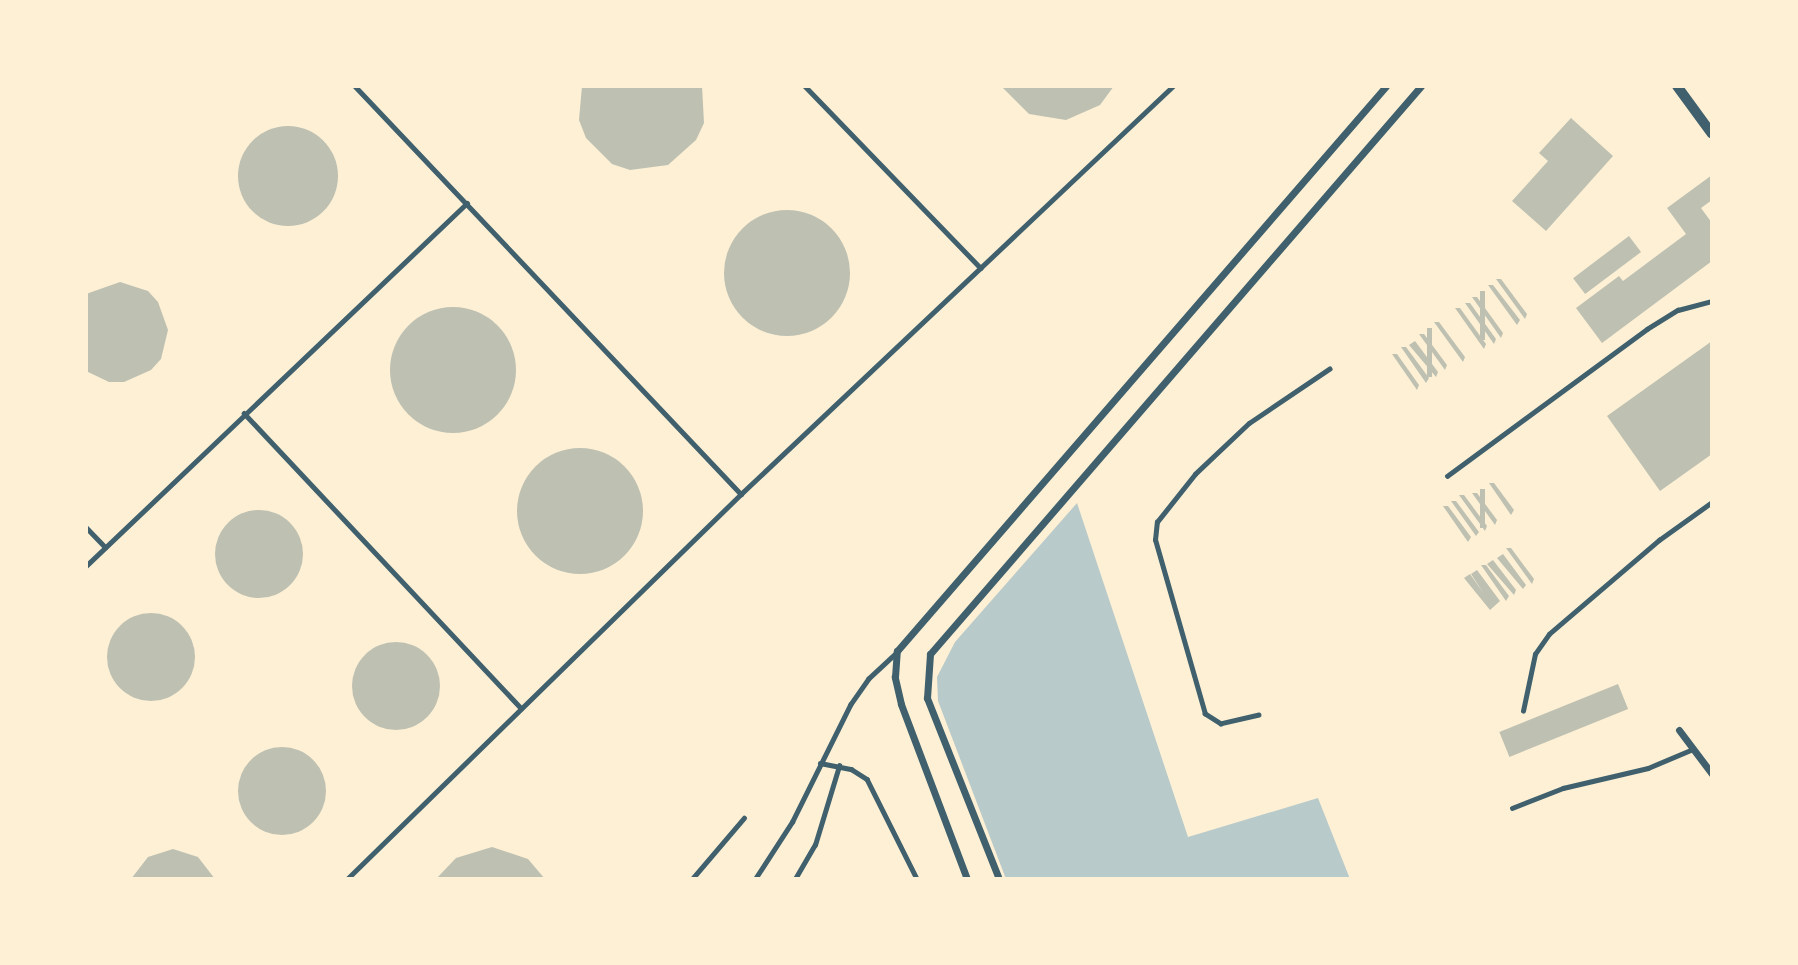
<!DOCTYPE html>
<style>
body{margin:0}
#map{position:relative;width:1798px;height:965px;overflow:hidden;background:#fdf0d5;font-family:Spectral,serif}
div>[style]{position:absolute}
.green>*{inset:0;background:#b9caca}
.building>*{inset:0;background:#bec0b2;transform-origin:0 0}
.round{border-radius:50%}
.service>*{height:4.5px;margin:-2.25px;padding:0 2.25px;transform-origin:2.25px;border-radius:2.25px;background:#3f606c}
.minor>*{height:7px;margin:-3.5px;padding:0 3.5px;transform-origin:3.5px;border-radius:3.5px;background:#3f606c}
.tertiary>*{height:10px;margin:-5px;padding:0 5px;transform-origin:5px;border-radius:5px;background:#3f606c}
span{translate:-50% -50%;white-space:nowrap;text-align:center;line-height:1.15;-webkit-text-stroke:5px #fdf0d5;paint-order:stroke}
.frame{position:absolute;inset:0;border:88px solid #fdf0d5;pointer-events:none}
</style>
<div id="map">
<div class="green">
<div style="clip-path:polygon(1077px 503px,1188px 837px,1318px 798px,1350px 879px,1006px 879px,938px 701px,937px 677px,955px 642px)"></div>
</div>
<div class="building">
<div style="clip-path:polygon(582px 86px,702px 86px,704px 123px,696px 140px,668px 165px,630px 170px,612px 164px,586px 138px,579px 120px)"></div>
<div style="clip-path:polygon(1001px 86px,1114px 86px,1100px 105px,1066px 120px,1029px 114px)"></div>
<div style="clip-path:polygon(1571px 118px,1613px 156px,1546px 231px,1512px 201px,1548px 161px,1539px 153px)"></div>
<div class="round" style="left:238px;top:126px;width:100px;height:100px"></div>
<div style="clip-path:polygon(1712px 175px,1712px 200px,1701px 208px,1712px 223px,1712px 261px,1602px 343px,1576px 308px,1619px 276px,1623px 281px,1686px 234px,1667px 208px)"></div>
<div class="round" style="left:724px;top:210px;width:126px;height:126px"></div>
<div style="left:1629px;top:236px;width:20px;height:70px;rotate:53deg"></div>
<div style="clip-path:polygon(1496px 279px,1501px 279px,1527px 314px,1525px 319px)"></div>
<div style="clip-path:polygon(120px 282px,148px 291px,158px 302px,168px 330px,161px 359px,151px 370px,124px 382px,109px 382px,86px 371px,86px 294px)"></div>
<div style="clip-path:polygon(1488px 285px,1493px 285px,1520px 320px,1517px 325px)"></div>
<div style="left:1480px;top:291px;width:5px;height:49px"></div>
<div style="clip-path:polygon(1472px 297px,1477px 297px,1503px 333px,1501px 338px)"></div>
<div style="clip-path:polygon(1465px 303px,1470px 303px,1496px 339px,1494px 344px)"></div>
<div class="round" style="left:390px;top:307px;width:126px;height:126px"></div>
<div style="clip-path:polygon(1455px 308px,1460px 308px,1486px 344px,1484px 349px)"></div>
<div style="clip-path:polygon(1434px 322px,1439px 322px,1465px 357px,1463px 362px)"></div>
<div style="left:1427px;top:328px;width:5px;height:49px"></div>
<div style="clip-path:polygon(1419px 334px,1424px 334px,1447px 365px,1445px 370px)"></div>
<div style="clip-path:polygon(1415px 341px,1438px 372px,1436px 377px,1409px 345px)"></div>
<div style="clip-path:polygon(1712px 341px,1712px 454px,1660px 491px,1607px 416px)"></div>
<div style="clip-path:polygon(1401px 347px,1406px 347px,1429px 378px,1426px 383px)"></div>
<div style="clip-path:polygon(1392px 354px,1397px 354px,1419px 385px,1417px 390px)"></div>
<div class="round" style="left:517px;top:448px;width:126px;height:126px"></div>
<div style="clip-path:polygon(1489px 483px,1494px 483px,1514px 510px,1511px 515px)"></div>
<div style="left:1480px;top:489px;width:5px;height:39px"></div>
<div style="clip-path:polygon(1472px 493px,1477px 493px,1497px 520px,1495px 525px)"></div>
<div style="clip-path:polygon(1459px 495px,1464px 495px,1487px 526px,1485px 531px)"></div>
<div style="clip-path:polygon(1451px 501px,1456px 501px,1479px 532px,1476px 536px)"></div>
<div style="clip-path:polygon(1443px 506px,1448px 506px,1471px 537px,1468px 542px)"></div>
<div class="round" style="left:215px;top:510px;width:88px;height:88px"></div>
<div style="clip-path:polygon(1506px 548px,1511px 548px,1534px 579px,1532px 584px)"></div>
<div style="clip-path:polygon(1503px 554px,1526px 585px,1523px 589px,1497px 558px)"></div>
<div style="clip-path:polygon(1493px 560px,1516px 590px,1514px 595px,1487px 564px)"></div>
<div style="clip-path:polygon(1481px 565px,1486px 565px,1509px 596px,1506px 601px)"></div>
<div style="clip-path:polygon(1477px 570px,1500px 601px,1490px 610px,1464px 578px,1470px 574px,1484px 594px,1471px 574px)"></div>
<div class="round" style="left:107px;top:613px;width:88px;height:88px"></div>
<div class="round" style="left:352px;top:642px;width:88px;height:88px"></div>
<div style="left:1618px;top:684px;width:27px;height:128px;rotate:68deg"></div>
<div class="round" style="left:238px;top:747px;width:88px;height:88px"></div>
<div style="clip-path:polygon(492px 847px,528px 859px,545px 879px,436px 879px,456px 858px)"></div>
<div style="clip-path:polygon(173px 849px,198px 857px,215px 879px,131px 879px,148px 857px)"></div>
</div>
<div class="service">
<div style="left:355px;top:86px;width:562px;rotate:46.59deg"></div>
<div style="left:805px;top:86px;width:253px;rotate:46deg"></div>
<div style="left:244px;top:413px;width:405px;rotate:46.8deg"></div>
<div style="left:1447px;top:476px;width:248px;rotate:-36.3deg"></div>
<div style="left:1647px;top:329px;width:36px;rotate:-32deg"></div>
<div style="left:1678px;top:310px;width:35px;rotate:-15deg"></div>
<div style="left:86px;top:527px;width:28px;rotate:46deg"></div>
<div style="left:86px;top:566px;width:526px;rotate:-43.61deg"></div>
<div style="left:1523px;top:711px;width:58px;rotate:-78.1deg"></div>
<div style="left:1535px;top:654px;width:24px;rotate:-55deg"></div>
<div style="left:1549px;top:634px;width:145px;rotate:-40.5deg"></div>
<div style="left:1659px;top:540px;width:65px;rotate:-35.6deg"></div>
<div style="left:1259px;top:715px;width:39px;rotate:167deg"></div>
<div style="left:1221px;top:724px;width:19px;rotate:-148deg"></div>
<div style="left:1205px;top:714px;width:181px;rotate:-106deg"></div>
<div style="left:1155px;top:540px;width:18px;rotate:-84deg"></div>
<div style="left:1157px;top:522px;width:61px;rotate:-51.6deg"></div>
<div style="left:1195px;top:474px;width:74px;rotate:-43.4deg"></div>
<div style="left:1249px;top:423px;width:97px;rotate:-34deg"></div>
<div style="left:820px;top:763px;width:32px;rotate:11deg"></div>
<div style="left:851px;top:769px;width:19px;rotate:32deg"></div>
<div style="left:867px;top:779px;width:112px;rotate:63.4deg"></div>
<div style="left:1512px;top:808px;width:55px;rotate:-21.4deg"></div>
<div style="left:1563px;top:788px;width:87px;rotate:-13.2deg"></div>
<div style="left:1648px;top:768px;width:49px;rotate:-22.9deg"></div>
<div style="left:347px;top:879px;width:551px;rotate:-44.34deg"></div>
<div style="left:741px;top:494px;width:594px;rotate:-43.36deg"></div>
<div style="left:692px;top:879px;width:80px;rotate:-49.6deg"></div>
<div style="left:755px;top:879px;width:68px;rotate:-57deg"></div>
<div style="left:792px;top:822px;width:131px;rotate:-63.6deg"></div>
<div style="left:850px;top:705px;width:32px;rotate:-55deg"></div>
<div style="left:868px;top:679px;width:40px;rotate:-43deg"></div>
<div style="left:795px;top:879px;width:39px;rotate:-60deg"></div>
<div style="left:815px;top:845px;width:83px;rotate:-73.1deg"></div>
</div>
<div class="minor">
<div style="left:1679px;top:730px;width:55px;rotate:53.1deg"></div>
<div style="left:967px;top:879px;width:187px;rotate:-110.7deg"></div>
<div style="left:901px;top:704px;width:28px;rotate:-103deg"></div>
<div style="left:895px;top:677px;width:26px;rotate:-86deg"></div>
<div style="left:897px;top:651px;width:747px;rotate:-49.12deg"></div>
<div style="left:999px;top:879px;width:195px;rotate:-111.7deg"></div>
<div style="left:927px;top:698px;width:44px;rotate:-86.1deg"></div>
<div style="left:930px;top:654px;width:751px;rotate:-49.16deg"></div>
</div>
<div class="tertiary">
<div style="left:1677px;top:86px;width:59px;rotate:53.9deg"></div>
</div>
<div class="frame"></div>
</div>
